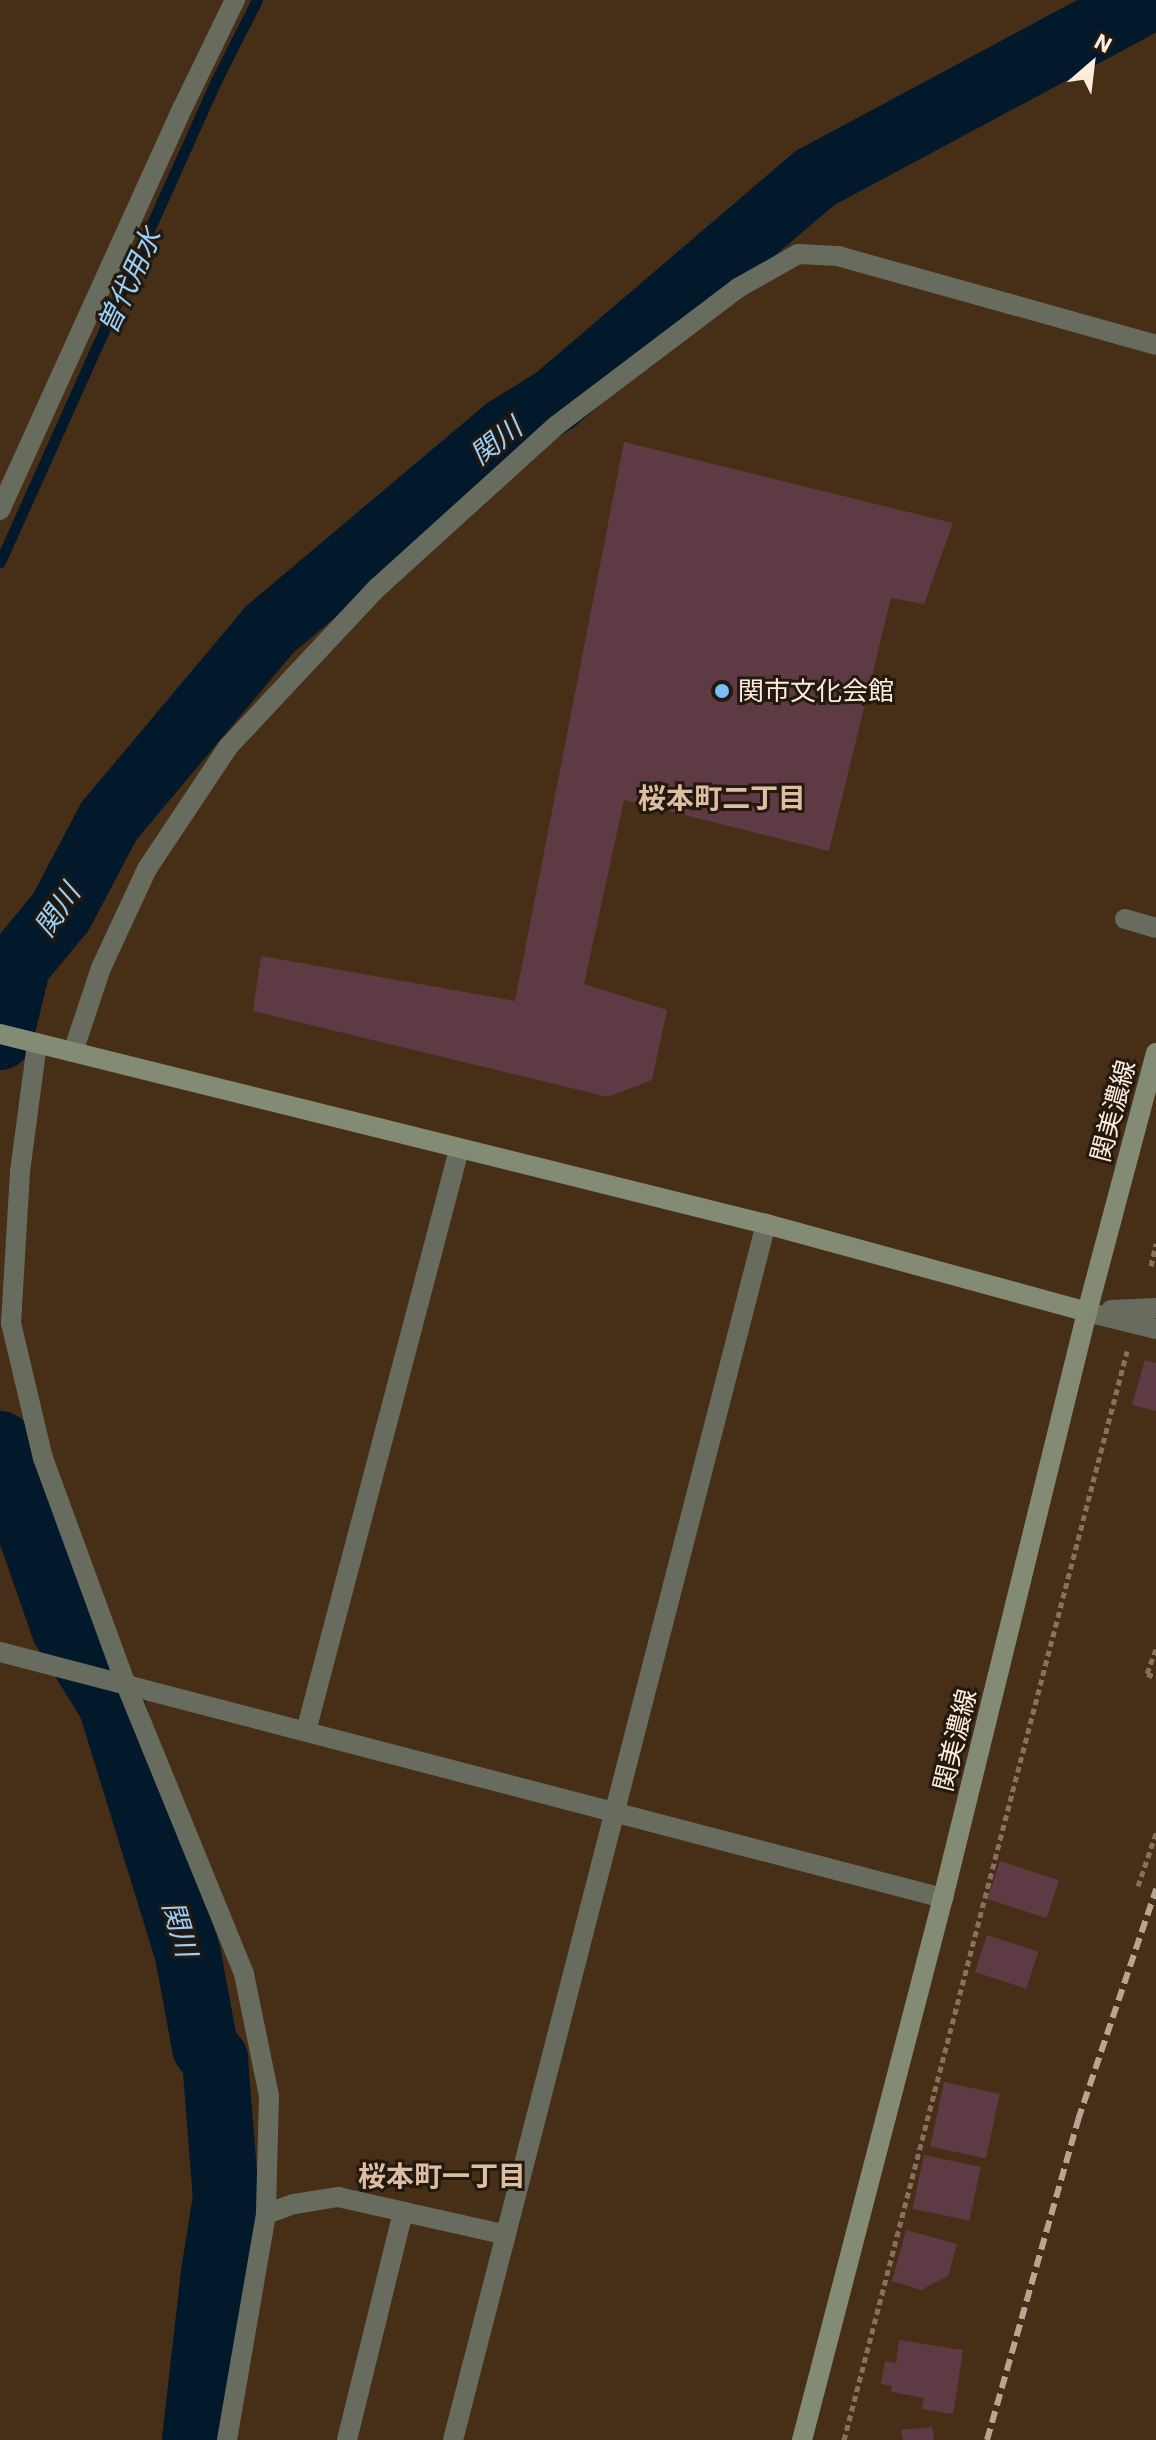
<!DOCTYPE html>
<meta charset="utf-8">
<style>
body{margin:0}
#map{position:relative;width:1156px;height:2440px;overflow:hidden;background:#472e17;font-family:"IBM Plex Sans","Noto Sans JP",sans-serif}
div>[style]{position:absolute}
.stream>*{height:11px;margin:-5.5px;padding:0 5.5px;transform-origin:5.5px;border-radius:5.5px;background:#02192b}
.river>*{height:66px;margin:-33px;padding:0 33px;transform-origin:33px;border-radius:33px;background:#02192b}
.building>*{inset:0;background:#5e3b44;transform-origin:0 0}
.path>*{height:5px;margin-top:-2.5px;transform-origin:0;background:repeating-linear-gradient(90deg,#86715d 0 6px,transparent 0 10px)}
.lane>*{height:20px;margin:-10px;padding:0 10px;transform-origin:10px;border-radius:10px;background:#676c5e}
.street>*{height:20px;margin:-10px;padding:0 10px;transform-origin:10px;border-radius:10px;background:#676c5e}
.secondary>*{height:20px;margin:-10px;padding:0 10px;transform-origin:10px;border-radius:10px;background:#838b74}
.rail>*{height:6px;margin-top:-3px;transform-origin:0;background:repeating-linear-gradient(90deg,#b7a492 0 12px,transparent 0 18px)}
.dots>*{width:22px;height:22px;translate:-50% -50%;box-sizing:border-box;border:4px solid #24190f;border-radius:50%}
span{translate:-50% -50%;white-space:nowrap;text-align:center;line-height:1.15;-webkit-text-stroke:6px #24190f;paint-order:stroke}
.poi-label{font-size:26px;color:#fcecde}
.left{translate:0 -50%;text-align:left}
.street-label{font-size:26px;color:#fcecde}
.water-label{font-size:28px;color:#98d0fe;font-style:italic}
.neighbourhood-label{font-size:28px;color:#ddbea3;font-weight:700}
.north{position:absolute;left:1052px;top:24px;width:80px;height:80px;-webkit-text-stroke:6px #24190f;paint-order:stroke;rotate:28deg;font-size:22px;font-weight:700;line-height:32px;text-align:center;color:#fcecde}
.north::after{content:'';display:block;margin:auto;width:28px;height:36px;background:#fcecde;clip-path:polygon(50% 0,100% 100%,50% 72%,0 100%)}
</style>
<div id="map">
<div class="stream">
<div style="left:0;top:562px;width:527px;rotate:-65.82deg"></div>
<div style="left:216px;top:81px;width:91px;rotate:-63.2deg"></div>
</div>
<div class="river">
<div style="left:0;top:1037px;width:75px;rotate:-76.1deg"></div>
<div style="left:18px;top:964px;width:67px;rotate:-50.4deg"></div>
<div style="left:61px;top:912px;width:103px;rotate:-62.2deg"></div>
<div style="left:109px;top:821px;width:249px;rotate:-50deg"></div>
<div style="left:269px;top:630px;width:312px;rotate:-40.1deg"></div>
<div style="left:508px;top:429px;width:55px;rotate:-31.7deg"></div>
<div style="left:555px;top:400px;width:342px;rotate:-40.5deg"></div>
<div style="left:815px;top:178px;width:377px;rotate:-28.2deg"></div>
<div style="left:0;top:1444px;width:195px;rotate:70.8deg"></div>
<div style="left:64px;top:1628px;width:89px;rotate:58.3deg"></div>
<div style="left:111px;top:1704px;width:263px;rotate:72.9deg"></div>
<div style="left:188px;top:1955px;width:94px;rotate:79.5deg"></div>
<div style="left:205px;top:2047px;width:16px;rotate:50deg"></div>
<div style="left:215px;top:2059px;width:139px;rotate:85.5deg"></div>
<div style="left:226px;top:2198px;width:76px;rotate:99.1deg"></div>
<div style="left:214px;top:2273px;width:168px;rotate:96.5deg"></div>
</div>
<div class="building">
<div style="clip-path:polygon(624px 442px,953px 523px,924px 604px,891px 598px,829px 851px,624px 800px,584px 984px,667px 1010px,652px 1080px,608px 1097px,253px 1011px,261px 956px,515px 1001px)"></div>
<div style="clip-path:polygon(1145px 1360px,1156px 1363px,1156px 1411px,1132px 1405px)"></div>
<div style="left:1000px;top:1861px;width:62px;height:40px;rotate:18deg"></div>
<div style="left:987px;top:1935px;width:54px;height:39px;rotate:18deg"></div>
<div style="left:944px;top:2082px;width:57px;height:66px;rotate:12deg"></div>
<div style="left:924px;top:2155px;width:58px;height:55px;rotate:12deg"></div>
<div style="clip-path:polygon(906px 2230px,957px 2244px,948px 2276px,921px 2290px,892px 2281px)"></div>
<div style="clip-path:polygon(899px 2340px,963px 2350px,953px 2414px,922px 2409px,924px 2398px,891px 2392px,892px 2386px,881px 2384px,885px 2361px,896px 2363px)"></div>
<div style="clip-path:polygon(932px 2427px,934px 2440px,903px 2440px,901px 2430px)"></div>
</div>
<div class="path">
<div style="left:1151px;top:1266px;width:23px;rotate:-77deg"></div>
<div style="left:1156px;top:1649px;width:27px;rotate:110deg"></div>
<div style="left:1147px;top:1674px;width:9px;rotate:18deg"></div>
<div style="left:1138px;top:1886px;width:56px;rotate:-71.2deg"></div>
<div style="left:844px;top:2440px;width:1125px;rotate:-75.43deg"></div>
</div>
<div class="lane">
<div style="left:1125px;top:919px;width:32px;rotate:16deg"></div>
<div style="left:1111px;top:1310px;width:45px;rotate:-2.5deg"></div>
<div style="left:1087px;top:1312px;width:71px;rotate:13.8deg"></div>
</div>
<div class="street">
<div style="left:0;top:510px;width:443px;rotate:-65.6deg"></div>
<div style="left:183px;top:107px;width:119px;rotate:-64.1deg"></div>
<div style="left:37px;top:1044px;width:129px;rotate:97.6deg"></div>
<div style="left:20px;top:1172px;width:151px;rotate:93.4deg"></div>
<div style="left:11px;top:1323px;width:139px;rotate:76.7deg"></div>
<div style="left:43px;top:1458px;width:244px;rotate:69.9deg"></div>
<div style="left:127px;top:1687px;width:310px;rotate:67.8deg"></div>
<div style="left:244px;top:1974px;width:125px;rotate:78.4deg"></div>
<div style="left:269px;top:2096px;width:118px;rotate:91.5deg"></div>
<div style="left:266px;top:2214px;width:229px;rotate:99.8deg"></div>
<div style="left:73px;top:1052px;width:89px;rotate:-71.6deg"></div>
<div style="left:101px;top:968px;width:109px;rotate:-65.1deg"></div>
<div style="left:147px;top:869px;width:146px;rotate:-56.4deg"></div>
<div style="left:228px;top:747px;width:218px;rotate:-46.9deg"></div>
<div style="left:377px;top:588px;width:243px;rotate:-42.2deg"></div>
<div style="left:557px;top:425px;width:227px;rotate:-37.1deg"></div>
<div style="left:738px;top:288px;width:69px;rotate:-29.5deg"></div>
<div style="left:798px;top:254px;width:40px;rotate:2.9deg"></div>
<div style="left:838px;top:256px;width:330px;rotate:15.6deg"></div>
<div style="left:0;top:1652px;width:975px;rotate:14.62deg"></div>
<div style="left:306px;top:1731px;width:601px;rotate:-75.25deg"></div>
<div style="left:266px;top:2214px;width:30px;rotate:-20deg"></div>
<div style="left:294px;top:2204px;width:45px;rotate:-9deg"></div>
<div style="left:338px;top:2197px;width:172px;rotate:12.7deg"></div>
<div style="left:347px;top:2440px;width:235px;rotate:-76.2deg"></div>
<div style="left:453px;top:2440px;width:1256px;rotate:-75.57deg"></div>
</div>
<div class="secondary">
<div style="left:0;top:1034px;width:789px;rotate:13.93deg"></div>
<div style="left:766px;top:1224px;width:333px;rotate:15.3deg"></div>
<div style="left:802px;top:2440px;width:560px;rotate:-75.42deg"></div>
<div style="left:943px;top:1898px;width:603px;rotate:-76.19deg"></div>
<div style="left:1087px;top:1312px;width:268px;rotate:-75.1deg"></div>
</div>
<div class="rail">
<div style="left:987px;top:2440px;width:333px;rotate:-74.1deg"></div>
<div style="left:1078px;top:2120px;width:244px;rotate:-71.3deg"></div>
</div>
<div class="dots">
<div style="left:722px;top:691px;background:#78bff7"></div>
</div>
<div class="poi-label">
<span class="left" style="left:738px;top:691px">関市文化会館</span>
</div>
<div class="street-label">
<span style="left:1113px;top:1111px;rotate:-75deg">関美濃線</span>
<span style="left:955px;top:1740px;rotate:-76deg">関美濃線</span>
</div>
<div class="water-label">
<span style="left:129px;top:281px;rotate:-65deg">曽代用水</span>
<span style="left:496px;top:441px;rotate:-38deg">関川</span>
<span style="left:57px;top:910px;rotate:-56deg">関川</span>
<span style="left:180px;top:1929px;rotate:74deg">関川</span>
</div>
<div class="neighbourhood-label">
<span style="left:722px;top:798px">桜本町二丁目</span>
<span style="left:442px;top:2176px">桜本町一丁目</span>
</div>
<div class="north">N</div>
</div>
